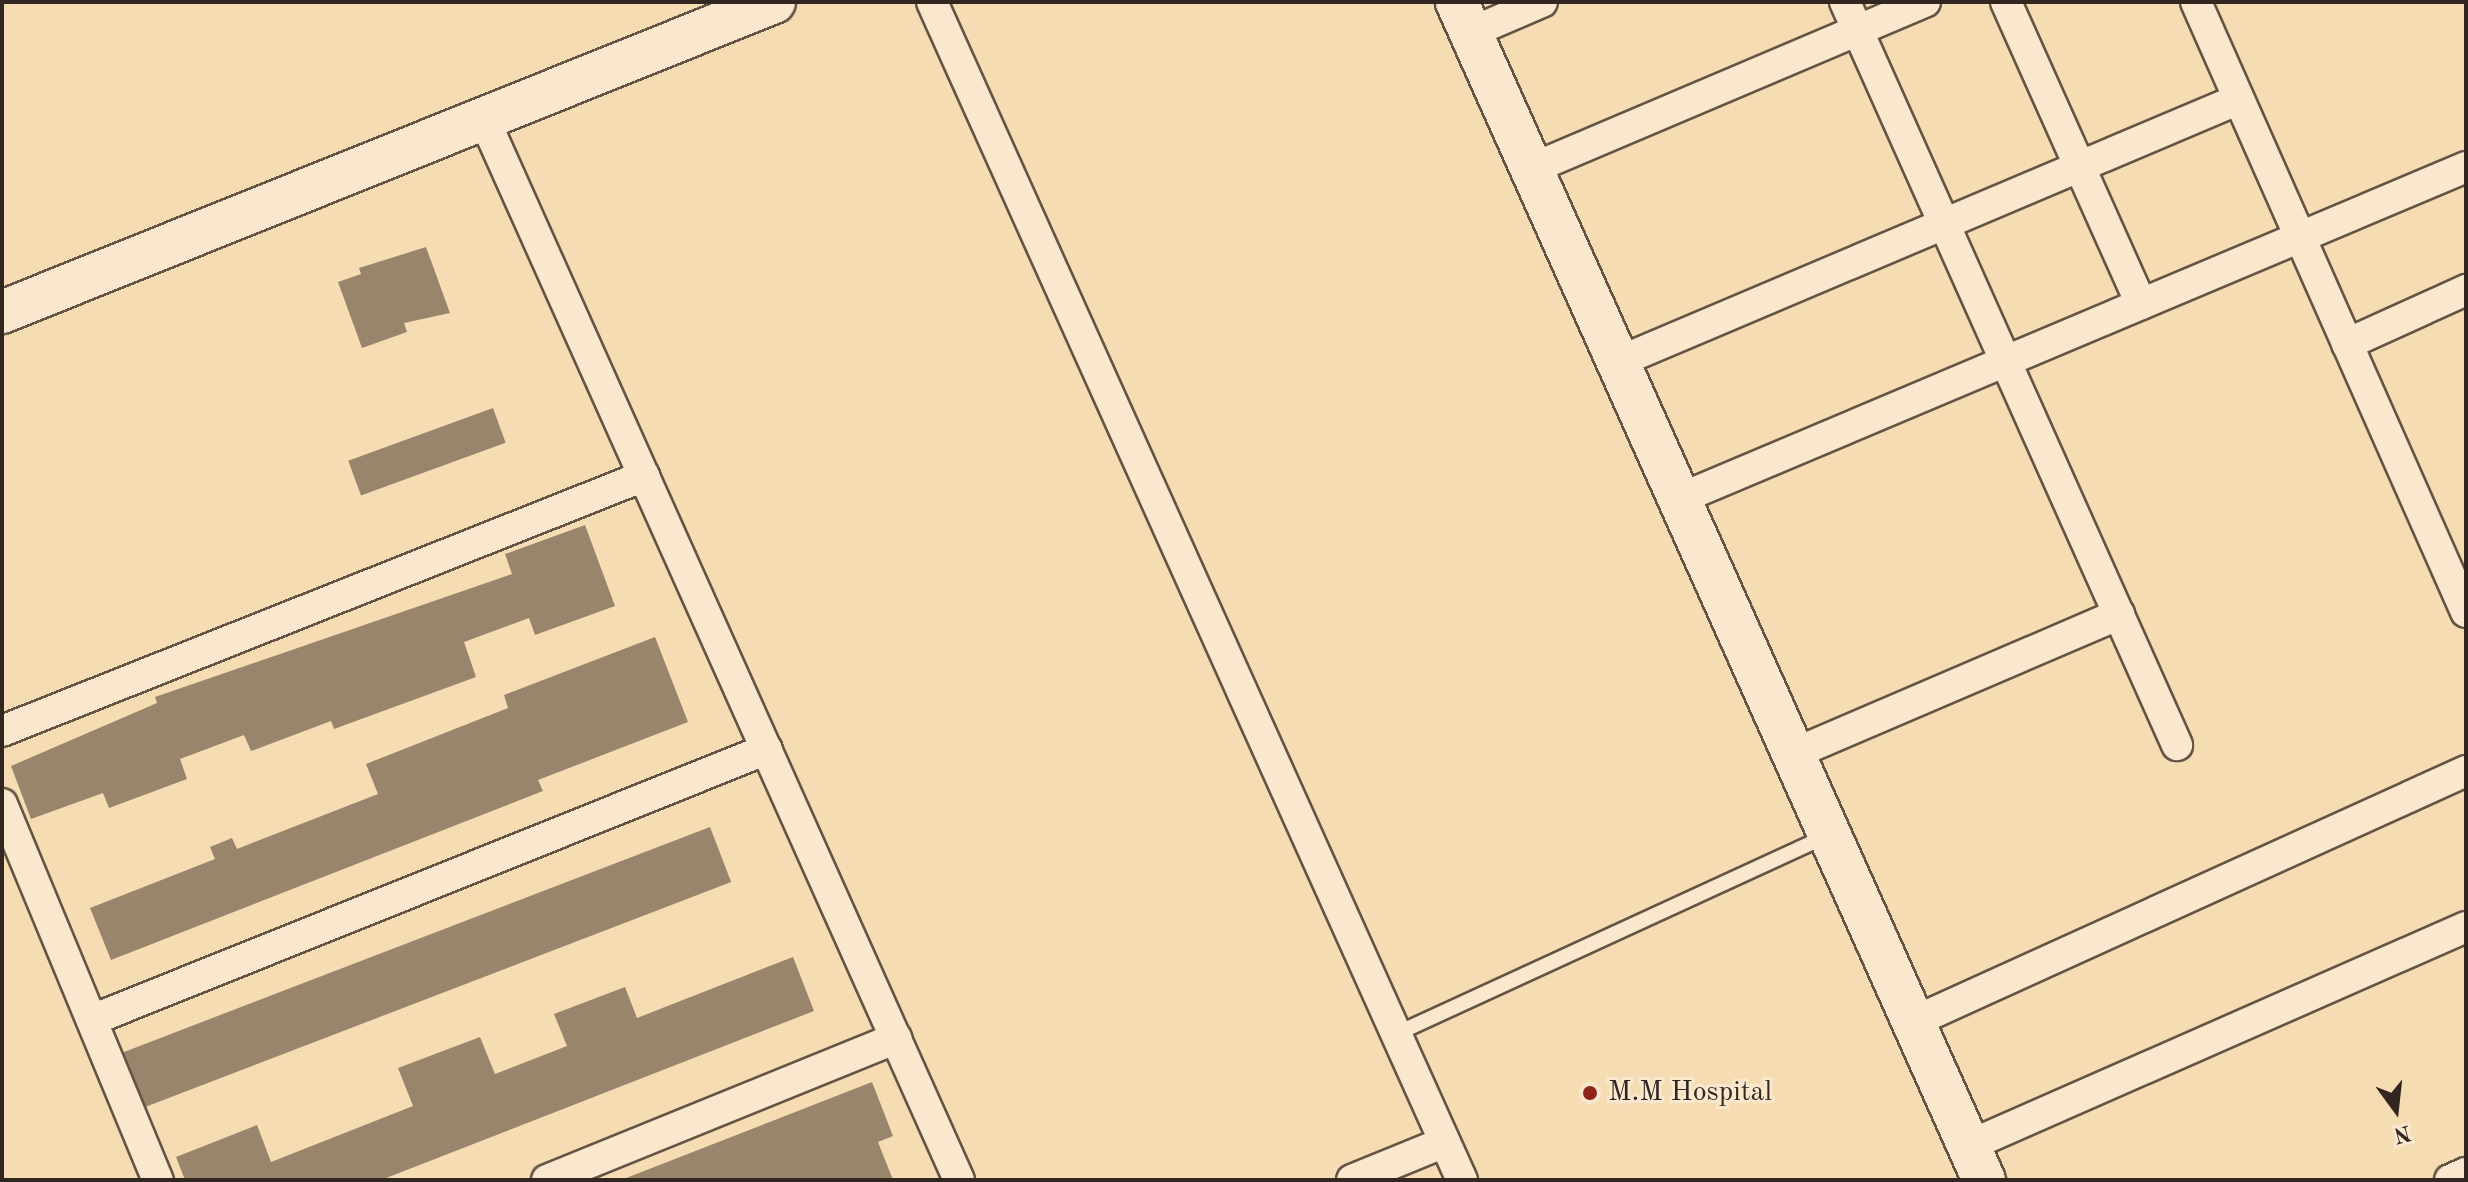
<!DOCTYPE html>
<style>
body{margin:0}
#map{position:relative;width:2468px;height:1182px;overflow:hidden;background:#f6dcb2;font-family:"Old Standard TT",serif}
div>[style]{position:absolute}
.building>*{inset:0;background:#98856c;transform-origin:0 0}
.roads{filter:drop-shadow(2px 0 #635445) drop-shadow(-2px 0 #635445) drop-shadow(0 2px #635445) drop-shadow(0 -2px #635445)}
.lane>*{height:14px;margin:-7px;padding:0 7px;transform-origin:7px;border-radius:7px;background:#f9e8cd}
.street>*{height:30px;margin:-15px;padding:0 15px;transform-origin:15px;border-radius:15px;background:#f9e8cd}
.secondary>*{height:42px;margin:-21px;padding:0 21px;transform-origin:21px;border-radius:21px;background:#f9e8cd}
.dots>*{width:22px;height:22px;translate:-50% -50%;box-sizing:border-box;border:4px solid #f9e8cd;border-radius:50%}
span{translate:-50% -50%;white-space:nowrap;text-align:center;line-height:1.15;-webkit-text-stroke:6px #f9e8cd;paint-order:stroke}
.poi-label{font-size:28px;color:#322621}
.left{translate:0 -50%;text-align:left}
.frame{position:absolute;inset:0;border:4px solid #322621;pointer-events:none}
.north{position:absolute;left:2356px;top:1070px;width:80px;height:80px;-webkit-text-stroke:6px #f9e8cd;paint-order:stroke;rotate:165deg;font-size:22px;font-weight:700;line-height:32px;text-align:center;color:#322621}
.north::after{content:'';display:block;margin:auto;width:28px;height:36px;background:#322621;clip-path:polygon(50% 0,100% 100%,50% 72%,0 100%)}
</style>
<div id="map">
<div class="building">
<div style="clip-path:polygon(426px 247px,450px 313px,404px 323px,407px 332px,362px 348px,338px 282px,361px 274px,359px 268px)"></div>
<div style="left:493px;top:408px;width:37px;height:154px;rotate:70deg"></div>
<div style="clip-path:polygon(585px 525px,615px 606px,535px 635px,529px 618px,464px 642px,476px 677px,334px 729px,331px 721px,251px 751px,244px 735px,180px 759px,187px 779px,109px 808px,103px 793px,31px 819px,11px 766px,157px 703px,155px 697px,512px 574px,505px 554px)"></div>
<div style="clip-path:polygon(655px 637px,688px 722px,538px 780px,543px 791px,111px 960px,90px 908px,215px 859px,210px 847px,232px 838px,237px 849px,378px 794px,366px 764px,508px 708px,504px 695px)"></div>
<div style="left:710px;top:827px;width:59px;height:629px;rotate:69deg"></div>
<div style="clip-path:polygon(793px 957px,814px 1011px,381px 1180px,185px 1180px,176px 1157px,257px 1125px,271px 1162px,413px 1106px,398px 1068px,480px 1037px,495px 1074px,567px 1046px,554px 1014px,625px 987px,637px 1018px)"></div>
<div style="clip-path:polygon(872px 1082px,893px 1136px,878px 1142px,893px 1180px,621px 1180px)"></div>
</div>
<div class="roads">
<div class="lane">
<div style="left:1396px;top:1034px;width:472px;rotate:-24.7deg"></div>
</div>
<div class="street">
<div style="left:932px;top:2px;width:1292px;rotate:65.78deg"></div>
<div style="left:1845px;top:2px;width:814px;rotate:65.92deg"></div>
<div style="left:2006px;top:2px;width:331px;rotate:65.9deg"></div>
<div style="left:2196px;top:2px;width:667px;rotate:66.12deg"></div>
<div style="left:1472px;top:32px;width:76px;rotate:-23.2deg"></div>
<div style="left:484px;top:119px;width:1162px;rotate:65.88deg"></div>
<div style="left:1531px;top:169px;width:428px;rotate:-23deg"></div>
<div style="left:2347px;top:344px;width:131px;rotate:-24.4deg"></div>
<div style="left:1618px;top:362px;width:674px;rotate:-22.95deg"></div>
<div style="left:1679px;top:499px;width:854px;rotate:-22.87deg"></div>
<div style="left:2px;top:731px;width:691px;rotate:-21.66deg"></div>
<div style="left:1793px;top:754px;width:355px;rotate:-23.2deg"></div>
<div style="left:2px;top:804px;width:407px;rotate:67.5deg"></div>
<div style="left:92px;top:1020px;width:727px;rotate:-21.87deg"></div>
<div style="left:1913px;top:1022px;width:607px;rotate:-24.41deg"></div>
<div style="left:1968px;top:1146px;width:544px;rotate:-23.74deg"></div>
<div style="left:547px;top:1180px;width:377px;rotate:-22.1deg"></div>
<div style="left:1352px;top:1180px;width:100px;rotate:-22.2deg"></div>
<div style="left:2450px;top:1180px;width:17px;rotate:-24deg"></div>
</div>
<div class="secondary">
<div style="left:1457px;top:2px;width:1291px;rotate:65.9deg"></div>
<div style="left:2px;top:312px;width:832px;rotate:-21.88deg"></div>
</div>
</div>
<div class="dots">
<div style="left:1590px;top:1093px;background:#8f2418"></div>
</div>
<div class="poi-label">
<span class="left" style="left:1608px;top:1093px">M.M Hospital</span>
</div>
<div class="frame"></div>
<div class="north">N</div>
</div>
